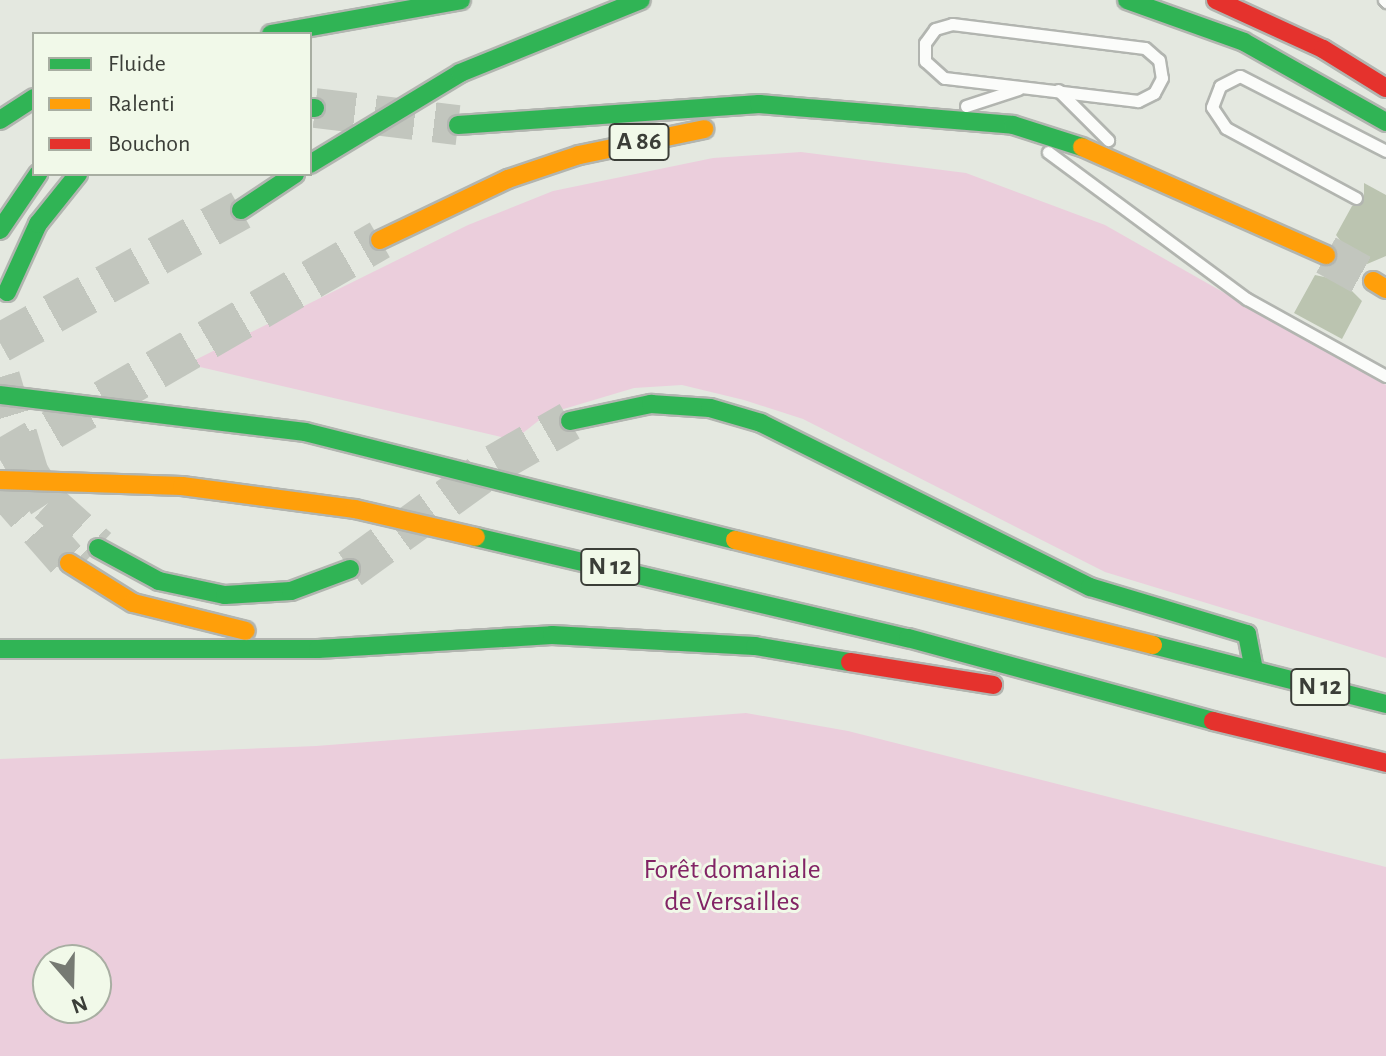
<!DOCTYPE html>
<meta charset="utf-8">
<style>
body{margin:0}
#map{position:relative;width:1386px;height:1056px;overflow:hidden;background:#e4e8e0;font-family:"Alegreya Sans",sans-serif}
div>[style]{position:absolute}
.green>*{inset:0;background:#ebcedc}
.building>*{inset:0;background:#bbc4b0}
.highway-tunnel>*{height:40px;margin-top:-20px;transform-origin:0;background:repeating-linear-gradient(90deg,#c2c6be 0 40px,transparent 0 60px)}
.roads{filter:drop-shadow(2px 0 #b2b5b0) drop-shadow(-2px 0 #b2b5b0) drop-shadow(0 2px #b2b5b0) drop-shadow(0 -2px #b2b5b0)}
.lane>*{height:11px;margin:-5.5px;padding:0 5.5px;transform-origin:5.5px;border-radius:5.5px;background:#fbfcfa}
.fast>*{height:18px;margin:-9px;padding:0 9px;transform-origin:9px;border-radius:9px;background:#30b455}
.slow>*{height:18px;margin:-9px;padding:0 9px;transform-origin:9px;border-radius:9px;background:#ff9f0a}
.jam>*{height:18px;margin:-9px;padding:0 9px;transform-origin:9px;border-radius:9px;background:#e5322d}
span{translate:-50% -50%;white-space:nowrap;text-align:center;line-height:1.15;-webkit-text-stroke:6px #f1f9e9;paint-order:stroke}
.shield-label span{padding:2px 6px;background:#f1f9e9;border:2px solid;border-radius:6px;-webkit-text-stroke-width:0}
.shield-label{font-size:26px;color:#3b3e38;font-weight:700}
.park-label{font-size:28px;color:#822465}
.legend{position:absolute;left:32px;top:32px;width:280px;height:144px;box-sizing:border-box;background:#f1f9e9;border:2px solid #a8aea2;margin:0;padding:10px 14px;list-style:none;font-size:24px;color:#3b3e38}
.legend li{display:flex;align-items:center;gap:16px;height:40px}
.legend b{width:40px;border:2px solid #a8aea2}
.north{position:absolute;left:32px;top:944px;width:80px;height:80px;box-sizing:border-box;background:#f1f9e9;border:2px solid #a8aea2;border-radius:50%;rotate:160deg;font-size:22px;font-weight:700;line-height:32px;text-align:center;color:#3b3e38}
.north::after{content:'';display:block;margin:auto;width:28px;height:36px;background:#767a73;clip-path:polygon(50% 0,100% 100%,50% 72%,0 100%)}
</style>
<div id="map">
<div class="green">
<div style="clip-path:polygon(801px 152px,966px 173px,1105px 225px,1386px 385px,1386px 658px,1105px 572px,803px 419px,744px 400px,682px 385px,634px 388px,547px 414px,514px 440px,187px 364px,468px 225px,553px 191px,713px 158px)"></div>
<div style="clip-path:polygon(evenodd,746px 713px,848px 731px,1386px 867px,1386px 1056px,0 1056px,0 759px,316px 746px,746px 713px,48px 960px,96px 960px,96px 1008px,48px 1008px,48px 960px)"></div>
</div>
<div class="building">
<div style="clip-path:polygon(1364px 183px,1386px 195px,1386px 256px,1353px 270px,1352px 291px,1362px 301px,1342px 339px,1294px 313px,1315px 275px,1329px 278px,1346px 266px,1349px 252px,1336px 235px,1352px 206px,1364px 201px)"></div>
</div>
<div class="highway-tunnel">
<div style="left:315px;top:108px;width:144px;rotate:6.8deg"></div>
<div style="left:1326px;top:255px;width:54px;rotate:29deg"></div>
<div style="left:0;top:343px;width:275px;rotate:-28.9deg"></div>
<div style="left:0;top:377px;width:101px;rotate:73.4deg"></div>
<div style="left:29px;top:474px;width:35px;rotate:57deg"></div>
<div style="left:48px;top:503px;width:67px;rotate:42deg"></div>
<div style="left:0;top:460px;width:439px;rotate:-30.1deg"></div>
<div style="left:0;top:484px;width:105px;rotate:48.9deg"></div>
<div style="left:350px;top:569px;width:179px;rotate:-35.9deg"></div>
<div style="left:495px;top:464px;width:86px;rotate:-29.8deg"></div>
</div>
<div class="roads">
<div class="lane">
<div style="left:1384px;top:0;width:3px;rotate:45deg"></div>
<div style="left:952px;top:24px;width:194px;rotate:7.1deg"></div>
<div style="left:1145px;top:48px;width:18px;rotate:41deg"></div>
<div style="left:1159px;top:60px;width:18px;rotate:81deg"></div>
<div style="left:1162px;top:78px;width:17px;rotate:118deg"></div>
<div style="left:1154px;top:93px;width:18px;rotate:153deg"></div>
<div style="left:1138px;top:101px;width:195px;rotate:-173.2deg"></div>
<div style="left:944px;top:78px;width:25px;rotate:-138deg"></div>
<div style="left:925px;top:61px;width:18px;rotate:-90deg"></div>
<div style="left:925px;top:43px;width:17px;rotate:-54deg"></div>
<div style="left:935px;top:29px;width:18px;rotate:-16deg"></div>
<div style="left:1058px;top:90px;width:71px;rotate:45deg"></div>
<div style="left:966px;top:106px;width:55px;rotate:-18.1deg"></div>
<div style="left:1048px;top:152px;width:247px;rotate:36.5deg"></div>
<div style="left:1247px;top:299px;width:159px;rotate:29deg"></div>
<div style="left:1356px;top:198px;width:148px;rotate:-151.7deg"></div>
<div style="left:1226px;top:128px;width:25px;rotate:-124deg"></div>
<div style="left:1212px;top:107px;width:22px;rotate:-69deg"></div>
<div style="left:1220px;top:86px;width:22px;rotate:-27deg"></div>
<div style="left:1240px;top:76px;width:164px;rotate:27.2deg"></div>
</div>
<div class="fast">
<div style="left:1127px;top:0;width:124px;rotate:19.7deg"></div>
<div style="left:1244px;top:42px;width:163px;rotate:29.4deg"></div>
<div style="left:271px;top:34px;width:193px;rotate:-10.1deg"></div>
<div style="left:310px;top:108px;width:5px"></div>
<div style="left:0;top:120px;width:40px;rotate:-32.9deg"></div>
<div style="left:458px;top:125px;width:302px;rotate:-4deg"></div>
<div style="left:759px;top:104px;width:255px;rotate:4.7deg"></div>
<div style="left:1013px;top:125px;width:72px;rotate:17.7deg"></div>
<div style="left:310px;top:164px;width:175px;rotate:-31.2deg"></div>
<div style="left:460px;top:73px;width:195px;rotate:-22deg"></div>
<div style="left:241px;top:210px;width:65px;rotate:-33.7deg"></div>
<div style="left:0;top:230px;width:68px;rotate:-55.8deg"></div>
<div style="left:7px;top:292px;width:75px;rotate:-65.5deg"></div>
<div style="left:38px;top:224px;width:64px;rotate:-51.3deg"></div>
<div style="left:0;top:395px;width:307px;rotate:6.9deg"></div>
<div style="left:305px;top:432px;width:443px;rotate:14.1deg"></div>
<div style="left:570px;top:421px;width:83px;rotate:-11.9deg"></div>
<div style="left:651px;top:404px;width:59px;rotate:3.9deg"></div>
<div style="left:710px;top:408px;width:53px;rotate:16.4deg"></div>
<div style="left:761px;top:423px;width:368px;rotate:26.5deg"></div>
<div style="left:1090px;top:587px;width:164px;rotate:16.7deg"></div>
<div style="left:1247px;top:634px;width:36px;rotate:79deg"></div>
<div style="left:476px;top:537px;width:444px;rotate:13.2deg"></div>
<div style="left:908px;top:638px;width:316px;rotate:15.2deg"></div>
<div style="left:98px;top:548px;width:69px;rotate:28.4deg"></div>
<div style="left:159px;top:581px;width:67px;rotate:12deg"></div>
<div style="left:225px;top:595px;width:66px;rotate:-3.5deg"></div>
<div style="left:291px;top:591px;width:63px;rotate:-20.4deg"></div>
<div style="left:1153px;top:645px;width:240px;rotate:14.2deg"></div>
<div style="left:0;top:649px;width:318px"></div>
<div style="left:318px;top:649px;width:234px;rotate:-3.4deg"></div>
<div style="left:552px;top:635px;width:203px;rotate:3.1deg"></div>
<div style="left:755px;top:646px;width:96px;rotate:9.6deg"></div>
</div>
<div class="slow">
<div style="left:1082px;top:147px;width:267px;rotate:23.9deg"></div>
<div style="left:380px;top:240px;width:142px;rotate:-25.5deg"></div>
<div style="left:508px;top:179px;width:75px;rotate:-18.7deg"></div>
<div style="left:579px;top:155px;width:128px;rotate:-11.7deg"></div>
<div style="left:1373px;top:281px;width:15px;rotate:32deg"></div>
<div style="left:0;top:480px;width:182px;rotate:1.9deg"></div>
<div style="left:182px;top:486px;width:175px;rotate:7.6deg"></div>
<div style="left:355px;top:509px;width:124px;rotate:13deg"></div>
<div style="left:735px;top:540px;width:431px;rotate:14.1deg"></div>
<div style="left:69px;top:563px;width:75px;rotate:32deg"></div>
<div style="left:133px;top:603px;width:116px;rotate:13.9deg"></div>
</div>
<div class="jam">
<div style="left:1216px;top:0;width:118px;rotate:24.6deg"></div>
<div style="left:1323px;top:49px;width:74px;rotate:31.8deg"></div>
<div style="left:850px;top:662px;width:145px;rotate:9.1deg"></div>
<div style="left:1213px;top:721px;width:178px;rotate:13.6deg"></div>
</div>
</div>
<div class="shield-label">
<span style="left:639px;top:142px">A 86</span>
<span style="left:610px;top:567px">N 12</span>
<span style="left:1320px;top:687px">N 12</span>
</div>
<div class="park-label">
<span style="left:732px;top:886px">Forêt domaniale<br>de Versailles</span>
</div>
<ul class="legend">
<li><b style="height:10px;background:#30b455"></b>Fluide</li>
<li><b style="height:10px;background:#ff9f0a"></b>Ralenti</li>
<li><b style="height:10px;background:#e5322d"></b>Bouchon</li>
</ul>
<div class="north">N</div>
</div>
